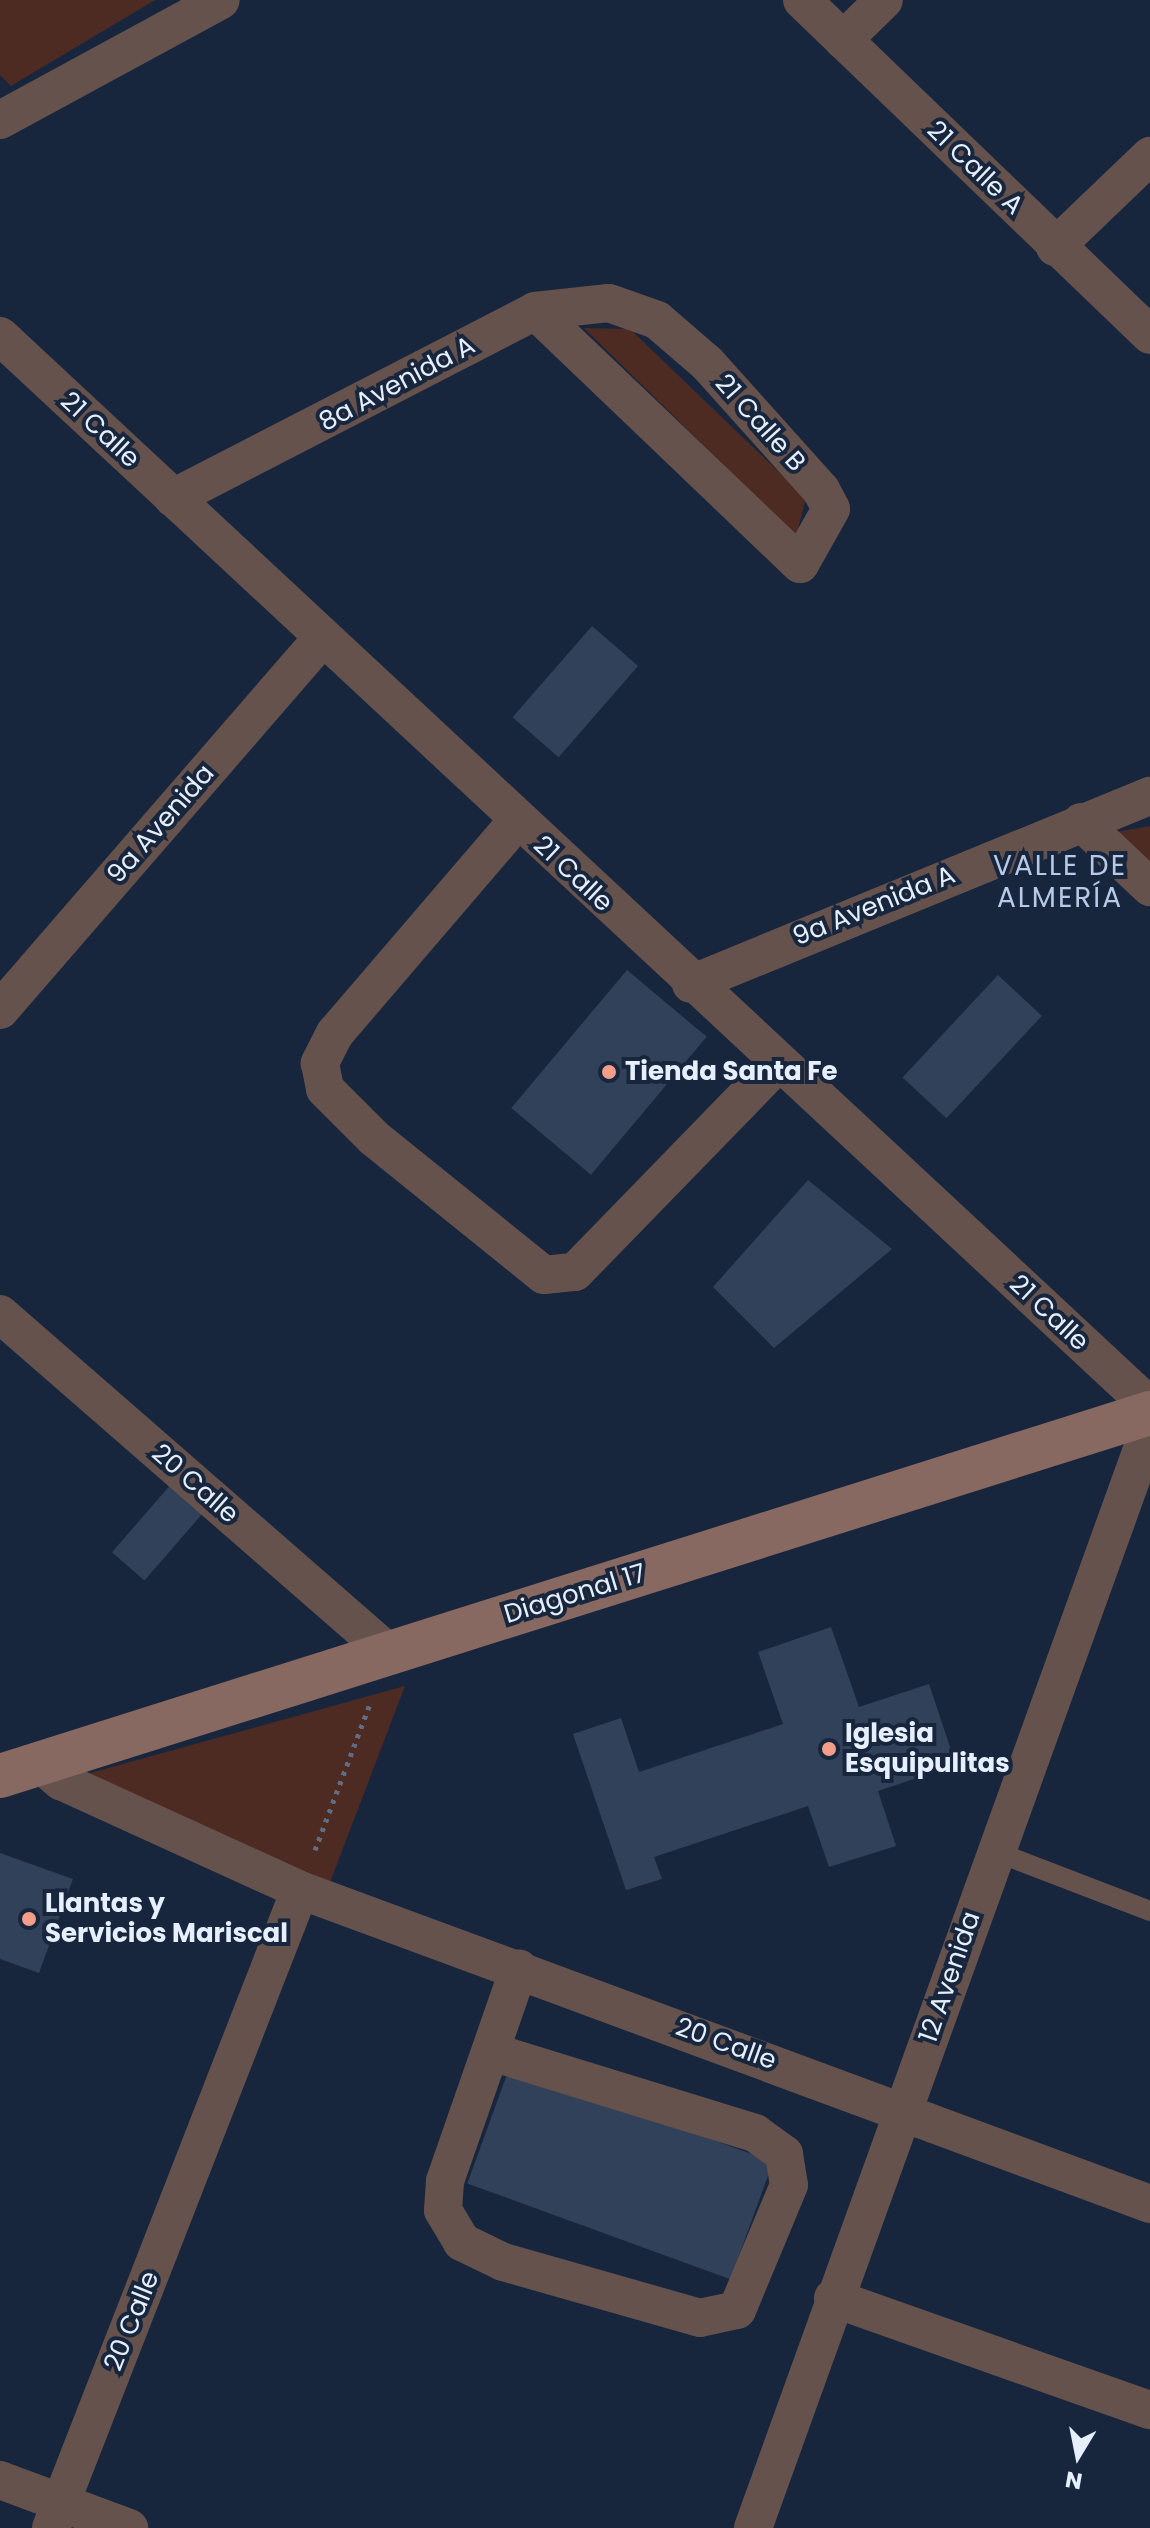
<!DOCTYPE html>
<meta charset="utf-8">
<style>
body{margin:0}
#map{position:relative;width:1150px;height:2528px;overflow:hidden;background:#18263d;font-family:Poppins,sans-serif}
div>[style]{position:absolute}
.green>*{inset:0;background:#4e2b22}
.building>*{inset:0;background:#314159;transform-origin:0 0}
.path>*{height:5px;margin-top:-2.5px;transform-origin:0;background:repeating-linear-gradient(90deg,#606c81 0 4px,transparent 0 10px)}
.service>*{height:20px;margin:-10px;padding:0 10px;transform-origin:10px;border-radius:10px;background:#65524d}
.minor>*{height:38px;margin:-19px;padding:0 19px;transform-origin:19px;border-radius:19px;background:#65524d}
.secondary>*{height:44px;margin:-22px;padding:0 22px;transform-origin:22px;border-radius:22px;background:#886962}
.dots>*{width:22px;height:22px;translate:-50% -50%;box-sizing:border-box;border:4px solid #18263d;border-radius:50%}
span{translate:-50% -50%;white-space:nowrap;text-align:center;line-height:1.15;-webkit-text-stroke:8px #18263d;paint-order:stroke}
.street-label{font-size:26px;color:#e5effe}
.poi-label{font-size:26px;color:#e5effe;font-weight:700}
.left{translate:0 -50%;text-align:left}
.neighbourhood-label{font-size:28px;color:#b6c9e7;letter-spacing:2px}
.north{position:absolute;left:1038px;top:2416px;width:80px;height:80px;-webkit-text-stroke:6px #18263d;paint-order:stroke;rotate:190deg;font-size:22px;font-weight:700;line-height:32px;text-align:center;color:#e5effe}
.north::after{content:'';display:block;margin:auto;width:28px;height:36px;background:#e5effe;clip-path:polygon(50% 0,100% 100%,50% 72%,0 100%)}
</style>
<div id="map">
<div class="green">
<div style="clip-path:polygon(0 0,155px 0,11px 86px,0 75px)"></div>
<div style="clip-path:polygon(584px 328px,630px 329px,806px 498px,796px 536px)"></div>
<div style="clip-path:polygon(1150px 826px,1150px 863px,1116px 832px)"></div>
<div style="clip-path:polygon(405px 1686px,324px 1898px,61px 1781px)"></div>
</div>
<div class="building">
<div style="left:592px;top:626px;width:61px;height:121px;rotate:41deg"></div>
<div style="left:627px;top:970px;width:104px;height:180px;rotate:40deg"></div>
<div style="left:998px;top:975px;width:60px;height:140px;rotate:43deg"></div>
<div style="clip-path:polygon(808px 1180px,892px 1249px,774px 1348px,713px 1287px)"></div>
<div style="left:173px;top:1482px;width:43px;height:93px;rotate:41deg"></div>
<div style="clip-path:polygon(831px 1627px,859px 1707px,929px 1684px,956px 1765px,878px 1791px,896px 1846px,829px 1867px,808px 1806px,654px 1857px,662px 1879px,626px 1890px,573px 1734px,621px 1718px,639px 1772px,783px 1724px,758px 1652px)"></div>
<div style="clip-path:polygon(0 1853px,73px 1879px,39px 1973px,0 1959px)"></div>
<div style="left:510px;top:2066px;width:280px;height:125px;rotate:20deg"></div>
</div>
<div class="path">
<div style="left:315px;top:1850px;width:154px;rotate:-69.4deg"></div>
</div>
<div class="service">
<div style="left:994px;top:1851px;width:167px;rotate:21deg"></div>
</div>
<div class="minor">
<div style="left:802px;top:0;width:483px;rotate:43.9deg"></div>
<div style="left:843px;top:40px;width:57px;rotate:-44.3deg"></div>
<div style="left:0;top:120px;width:251px;rotate:-28.5deg"></div>
<div style="left:1055px;top:247px;width:132px;rotate:-43.8deg"></div>
<div style="left:0;top:336px;width:1571px;rotate:42.94deg"></div>
<div style="left:173px;top:498px;width:407px;rotate:-27.3deg"></div>
<div style="left:535px;top:311px;width:74px;rotate:-6.2deg"></div>
<div style="left:609px;top:303px;width:51px;rotate:19.5deg"></div>
<div style="left:657px;top:320px;width:66px;rotate:40.7deg"></div>
<div style="left:707px;top:363px;width:171px;rotate:48.1deg"></div>
<div style="left:821px;top:490px;width:21px;rotate:62deg"></div>
<div style="left:831px;top:509px;width:63px;rotate:119.4deg"></div>
<div style="left:800px;top:564px;width:366px;rotate:-136.3deg"></div>
<div style="left:517px;top:821px;width:279px;rotate:130.6deg"></div>
<div style="left:335px;top:1033px;width:34px;rotate:117deg"></div>
<div style="left:320px;top:1063px;width:26px;rotate:79deg"></div>
<div style="left:325px;top:1089px;width:69px;rotate:45deg"></div>
<div style="left:374px;top:1138px;width:218px;rotate:38.9deg"></div>
<div style="left:544px;top:1275px;width:31px;rotate:-6deg"></div>
<div style="left:575px;top:1272px;width:290px;rotate:-45.8deg"></div>
<div style="left:1081px;top:822px;width:95px;rotate:43.3deg"></div>
<div style="left:691px;top:984px;width:496px;rotate:-22.3deg"></div>
<div style="left:0;top:1010px;width:492px;rotate:-49.1deg"></div>
<div style="left:0;top:1314px;width:516px;rotate:41.07deg"></div>
<div style="left:40px;top:1763px;width:28px;rotate:41deg"></div>
<div style="left:61px;top:1781px;width:263px;rotate:24.5deg"></div>
<div style="left:300px;top:1890px;width:906px;rotate:20.27deg"></div>
<div style="left:495px;top:2053px;width:272px;rotate:17.1deg"></div>
<div style="left:755px;top:2133px;width:36px;rotate:36deg"></div>
<div style="left:784px;top:2154px;width:31px;rotate:81deg"></div>
<div style="left:789px;top:2185px;width:135px;rotate:112.6deg"></div>
<div style="left:737px;top:2310px;width:38px;rotate:168deg"></div>
<div style="left:700px;top:2318px;width:205px;rotate:-164.1deg"></div>
<div style="left:503px;top:2262px;width:46px;rotate:-154deg"></div>
<div style="left:462px;top:2242px;width:37px;rotate:-121deg"></div>
<div style="left:443px;top:2210px;width:29px;rotate:-86deg"></div>
<div style="left:445px;top:2181px;width:225px;rotate:-70.8deg"></div>
<div style="left:833px;top:2298px;width:336px;rotate:19.5deg"></div>
<div style="left:0;top:2480px;width:138px;rotate:20.4deg"></div>
<div style="left:51px;top:2528px;width:685px;rotate:-68.68deg"></div>
<div style="left:753px;top:2528px;width:1170px;rotate:-70.17deg"></div>
</div>
<div class="secondary">
<div style="left:0;top:1776px;width:1206px;rotate:-17.52deg"></div>
</div>
<div class="dots">
<div style="left:609px;top:1072px;background:#f49e89"></div>
<div style="left:829px;top:1749px;background:#f49e89"></div>
<div style="left:29px;top:1919px;background:#f49e89"></div>
</div>
<div class="street-label">
<span style="left:975px;top:168px;rotate:44deg">21 Calle A</span>
<span style="left:397px;top:384px;rotate:-28deg">8a Avenida A</span>
<span style="left:760px;top:423px;rotate:48deg">21 Calle B</span>
<span style="left:100px;top:430px;rotate:43deg">21 Calle</span>
<span style="left:161px;top:824px;rotate:-49deg">9a Avenida</span>
<span style="left:573px;top:874px;rotate:43deg">21 Calle</span>
<span style="left:874px;top:906px;rotate:-22deg">9a Avenida A</span>
<span style="left:1049px;top:1313px;rotate:43deg">21 Calle</span>
<span style="left:195px;top:1484px;rotate:41deg">20 Calle</span>
<span style="left:575px;top:1594px;rotate:-17deg">Diagonal 17</span>
<span style="left:950px;top:1977px;rotate:-71deg">12 Avenida</span>
<span style="left:726px;top:2044px;rotate:20deg">20 Calle</span>
<span style="left:132px;top:2321px;rotate:-68deg">20 Calle</span>
</div>
<div class="poi-label">
<span class="left" style="left:625px;top:1072px">Tienda Santa Fe</span>
<span class="left" style="left:845px;top:1749px">Iglesia<br>Esquipulitas</span>
<span class="left" style="left:45px;top:1919px">Llantas y<br>Servicios Mariscal</span>
</div>
<div class="neighbourhood-label">
<span style="left:1060px;top:882px">VALLE DE<br>ALMERÍA</span>
</div>
<div class="north">N</div>
</div>
